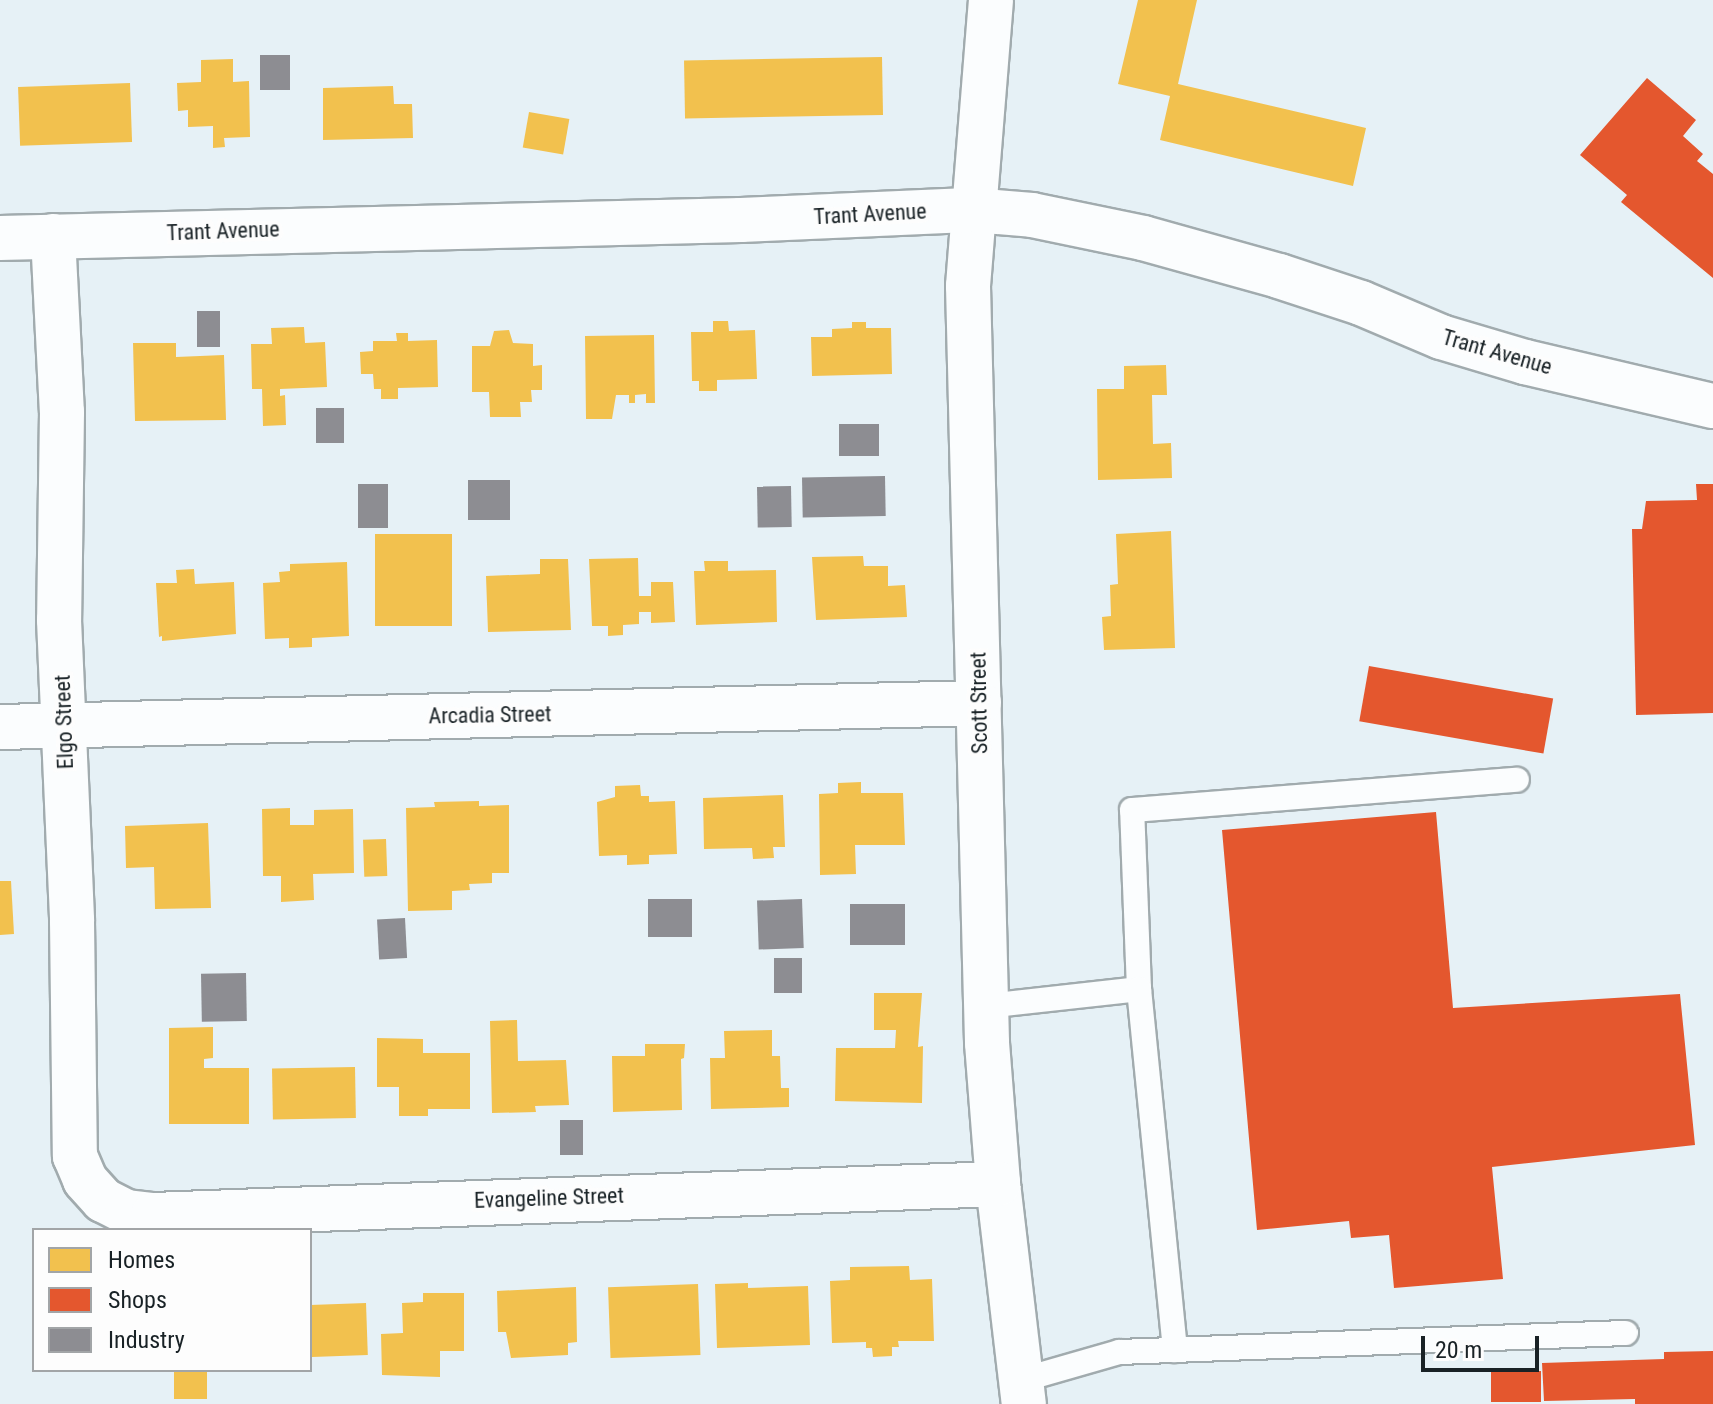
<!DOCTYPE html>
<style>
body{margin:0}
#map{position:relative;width:1713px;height:1404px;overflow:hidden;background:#e6f1f6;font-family:"Roboto Condensed",sans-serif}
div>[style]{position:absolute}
.homes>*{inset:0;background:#f2c14e;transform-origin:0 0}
.shops>*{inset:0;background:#e4572e;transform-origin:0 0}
.industry>*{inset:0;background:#8d8d92;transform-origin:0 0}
.roads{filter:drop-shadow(2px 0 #a1abae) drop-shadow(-2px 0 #a1abae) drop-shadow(0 2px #a1abae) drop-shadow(0 -2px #a1abae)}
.lane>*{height:24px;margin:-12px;padding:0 12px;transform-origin:12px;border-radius:12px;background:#fbfdfe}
.street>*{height:44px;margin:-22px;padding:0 22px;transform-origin:22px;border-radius:22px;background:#fbfdfe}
span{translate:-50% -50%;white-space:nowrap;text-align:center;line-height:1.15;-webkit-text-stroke:8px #fdfdfd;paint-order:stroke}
.street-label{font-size:22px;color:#192226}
.legend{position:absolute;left:32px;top:1228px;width:280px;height:144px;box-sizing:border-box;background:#fdfdfd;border:2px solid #a2a5a7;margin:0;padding:10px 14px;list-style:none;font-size:24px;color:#192226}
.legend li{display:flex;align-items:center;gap:16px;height:40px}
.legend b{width:40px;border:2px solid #a2a5a7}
.scale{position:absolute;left:1421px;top:1336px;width:118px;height:36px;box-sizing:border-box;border:4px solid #192226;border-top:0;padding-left:10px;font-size:24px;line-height:28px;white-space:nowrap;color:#192226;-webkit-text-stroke:6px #fdfdfd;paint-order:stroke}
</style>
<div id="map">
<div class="homes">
<div style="clip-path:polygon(1138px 0,1197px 0,1178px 84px,1366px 128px,1353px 186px,1160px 140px,1170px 96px,1118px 84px)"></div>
<div style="left:882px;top:57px;width:58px;height:198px;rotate:89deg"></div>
<div style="clip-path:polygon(233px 59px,233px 82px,249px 81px,250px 137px,224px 138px,225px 147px,213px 148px,213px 126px,188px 127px,188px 110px,178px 111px,177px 83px,201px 82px,201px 60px)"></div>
<div style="left:130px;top:83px;width:59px;height:112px;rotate:88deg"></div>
<div style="clip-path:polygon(393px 86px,394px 104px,412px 104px,413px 138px,323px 140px,323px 88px)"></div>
<div style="left:529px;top:112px;width:41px;height:36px;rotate:10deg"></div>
<div style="clip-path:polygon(713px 321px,728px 321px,729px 331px,755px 330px,757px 379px,717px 380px,717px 391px,699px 391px,699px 381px,692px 381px,691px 332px,713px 332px)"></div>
<div style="clip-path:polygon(852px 322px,866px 322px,866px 328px,891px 328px,892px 374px,812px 376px,811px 337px,832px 337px,832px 329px,852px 328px)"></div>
<div style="clip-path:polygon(304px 327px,305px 343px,325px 342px,327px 387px,280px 389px,280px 396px,285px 395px,286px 425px,263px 426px,262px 389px,252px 389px,251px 344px,272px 344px,271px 328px)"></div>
<div style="clip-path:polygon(509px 330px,513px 343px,533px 344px,533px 366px,542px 365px,542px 390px,531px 390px,532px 402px,520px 402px,521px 417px,490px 417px,489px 392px,472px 392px,472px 346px,490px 346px,494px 331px)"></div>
<div style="clip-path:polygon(396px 333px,408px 333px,408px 341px,437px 340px,438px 387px,398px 388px,398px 399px,381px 399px,381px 389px,374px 389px,373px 374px,361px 374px,360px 352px,373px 351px,373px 341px,397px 341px)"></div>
<div style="clip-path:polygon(654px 335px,655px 403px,646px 403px,646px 394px,635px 395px,635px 403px,629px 403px,629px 395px,616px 395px,612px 419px,586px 419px,585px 336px)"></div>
<div style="clip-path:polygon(133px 343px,176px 343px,176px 357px,224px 355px,226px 420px,135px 421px)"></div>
<div style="clip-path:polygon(1166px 365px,1167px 395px,1152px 395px,1153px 444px,1171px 443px,1172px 478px,1098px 480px,1097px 389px,1124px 389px,1124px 366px)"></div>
<div style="clip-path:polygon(1171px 531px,1175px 648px,1104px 650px,1102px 617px,1111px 616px,1110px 585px,1118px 584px,1116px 534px)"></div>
<div style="left:375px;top:534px;width:77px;height:92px"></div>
<div style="clip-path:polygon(863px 556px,864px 566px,888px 566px,888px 586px,905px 585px,907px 617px,816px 620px,812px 557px)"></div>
<div style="clip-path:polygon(638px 558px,639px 596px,651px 596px,651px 582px,673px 582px,675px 622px,651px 623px,651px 612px,639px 612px,639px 624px,623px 625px,623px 635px,608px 636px,608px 626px,592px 626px,589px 559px)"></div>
<div style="clip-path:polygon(540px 559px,568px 559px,571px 630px,488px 632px,486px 576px,540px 574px)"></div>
<div style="clip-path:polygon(704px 561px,728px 561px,728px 571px,776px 570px,777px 622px,696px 625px,694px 571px,705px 571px)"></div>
<div style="clip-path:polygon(347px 562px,349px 636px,312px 638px,312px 647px,289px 648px,289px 638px,265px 639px,263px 583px,280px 582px,279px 572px,290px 571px,290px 564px)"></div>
<div style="clip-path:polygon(194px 569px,195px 584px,234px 582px,236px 634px,162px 641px,162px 636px,159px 637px,156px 583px,177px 583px,176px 570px)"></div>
<div style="clip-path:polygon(861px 782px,861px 793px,903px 793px,905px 845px,855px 845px,856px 874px,820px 875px,819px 794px,838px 793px,838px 783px)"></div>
<div style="clip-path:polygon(640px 785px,641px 796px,649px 796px,649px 802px,675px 801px,677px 854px,649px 855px,649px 864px,627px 865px,627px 855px,599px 856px,597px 802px,615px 797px,615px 786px)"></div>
<div style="clip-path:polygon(783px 795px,785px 847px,773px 847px,774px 858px,753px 859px,752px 848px,704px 849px,703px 798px)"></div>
<div style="clip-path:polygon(479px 801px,479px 806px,509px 805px,509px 873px,492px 873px,492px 883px,469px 884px,470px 890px,452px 891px,452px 910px,408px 911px,406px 808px,435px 807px,434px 802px)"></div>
<div style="clip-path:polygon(290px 808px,290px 825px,314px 825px,314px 810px,353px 809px,354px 873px,313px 874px,314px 900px,281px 902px,281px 876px,263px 876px,262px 809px)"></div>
<div style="clip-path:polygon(208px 823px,211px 908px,155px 909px,154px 867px,126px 868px,125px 826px)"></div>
<div style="left:386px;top:839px;width:37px;height:23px;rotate:88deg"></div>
<div style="clip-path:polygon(0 881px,11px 881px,14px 934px,0 935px)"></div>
<div style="clip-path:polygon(874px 993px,922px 993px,918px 1047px,923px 1046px,922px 1103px,835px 1101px,836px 1048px,895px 1048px,896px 1030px,874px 1030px)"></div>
<div style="clip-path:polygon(517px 1020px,518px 1061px,566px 1060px,569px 1105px,535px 1106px,536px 1112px,492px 1113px,490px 1021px)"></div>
<div style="clip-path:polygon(213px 1027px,213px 1058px,204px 1059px,204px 1068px,249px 1068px,249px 1124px,169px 1124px,169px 1028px)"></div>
<div style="clip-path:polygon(772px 1030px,772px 1056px,780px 1056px,781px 1088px,789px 1088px,789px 1107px,711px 1109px,710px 1058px,725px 1058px,724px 1031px)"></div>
<div style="clip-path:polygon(377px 1038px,423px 1039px,423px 1053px,470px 1053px,470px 1109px,428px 1109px,428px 1116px,399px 1116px,399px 1087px,377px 1087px)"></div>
<div style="clip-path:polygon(645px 1044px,685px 1044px,684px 1058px,681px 1059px,682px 1110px,613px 1112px,612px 1056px,645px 1056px)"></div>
<div style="left:355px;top:1067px;width:51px;height:83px;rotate:89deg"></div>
<div style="clip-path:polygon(909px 1266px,910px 1280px,932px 1279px,934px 1341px,898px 1341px,899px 1347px,892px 1347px,892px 1356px,873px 1357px,872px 1348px,866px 1348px,866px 1342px,832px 1343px,830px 1281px,850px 1280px,850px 1267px)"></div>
<div style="clip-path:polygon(748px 1283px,748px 1288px,808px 1286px,810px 1345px,717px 1348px,715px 1284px)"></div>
<div style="left:698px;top:1284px;width:71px;height:90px;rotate:88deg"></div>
<div style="clip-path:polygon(576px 1287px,577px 1342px,568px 1343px,568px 1355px,511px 1358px,506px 1332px,498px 1332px,497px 1291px)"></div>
<div style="clip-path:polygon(423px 1293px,464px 1293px,464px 1351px,440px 1351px,440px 1377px,382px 1375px,381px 1334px,403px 1333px,402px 1303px,423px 1302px)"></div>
<div style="left:366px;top:1303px;width:52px;height:56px;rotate:88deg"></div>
<div style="left:174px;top:1370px;width:33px;height:29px"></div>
</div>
<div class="shops">
<div style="clip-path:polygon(1647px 78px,1696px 120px,1683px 136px,1703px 154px,1697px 161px,1713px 174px,1713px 278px,1621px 202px,1627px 195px,1580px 155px)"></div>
<div style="clip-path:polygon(1696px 484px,1713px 484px,1713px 713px,1636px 715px,1632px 529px,1642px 529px,1646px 501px,1697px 500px)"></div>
<div style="left:1369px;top:666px;width:187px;height:56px;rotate:10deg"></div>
<div style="clip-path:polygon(1436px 812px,1453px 1008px,1680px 994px,1695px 1145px,1492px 1167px,1503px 1279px,1394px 1288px,1389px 1235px,1351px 1238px,1349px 1221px,1257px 1230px,1222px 830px)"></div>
<div style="clip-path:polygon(1713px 1351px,1713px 1404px,1635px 1404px,1635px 1399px,1544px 1401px,1542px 1363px,1664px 1359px,1664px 1352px)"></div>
<div style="left:1491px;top:1371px;width:50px;height:31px"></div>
</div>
<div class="industry">
<div style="left:260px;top:55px;width:30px;height:35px"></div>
<div style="left:197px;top:311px;width:23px;height:36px"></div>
<div style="left:344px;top:408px;width:35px;height:28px;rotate:90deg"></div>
<div style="left:879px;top:424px;width:32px;height:40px;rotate:90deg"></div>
<div style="left:885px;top:476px;width:40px;height:83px;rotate:89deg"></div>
<div style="left:510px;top:480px;width:40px;height:42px;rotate:90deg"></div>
<div style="left:358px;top:484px;width:30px;height:44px"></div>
<div style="left:791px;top:486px;width:41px;height:34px;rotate:89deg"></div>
<div style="left:648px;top:899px;width:44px;height:38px"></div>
<div style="left:802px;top:899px;width:49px;height:45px;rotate:88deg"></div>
<div style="left:905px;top:904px;width:41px;height:55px;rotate:90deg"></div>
<div style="left:405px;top:918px;width:40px;height:28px;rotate:87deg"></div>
<div style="left:774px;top:958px;width:28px;height:35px"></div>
<div style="left:246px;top:973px;width:48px;height:45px;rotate:89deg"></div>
<div style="left:560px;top:1120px;width:23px;height:35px"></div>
</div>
<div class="roads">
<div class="lane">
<div style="left:1139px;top:989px;width:179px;rotate:-92.2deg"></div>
<div style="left:1132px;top:810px;width:386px;rotate:-4.5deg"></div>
<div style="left:986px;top:1006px;width:154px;rotate:-6.3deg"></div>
<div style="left:1139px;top:989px;width:363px;rotate:84.3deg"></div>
<div style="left:1022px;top:1380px;width:101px;rotate:-16.1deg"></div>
<div style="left:1119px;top:1352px;width:507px;rotate:-2.15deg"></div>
</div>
<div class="street">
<div style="left:991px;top:0;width:287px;rotate:94.6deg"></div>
<div style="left:968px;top:286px;width:757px;rotate:88.56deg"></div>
<div style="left:987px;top:1043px;width:141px;rotate:85.5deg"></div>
<div style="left:998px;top:1184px;width:222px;rotate:83.3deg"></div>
<div style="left:53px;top:236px;width:176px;rotate:87.1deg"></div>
<div style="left:62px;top:412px;width:208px;rotate:90.8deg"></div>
<div style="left:59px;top:620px;width:301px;rotate:87.5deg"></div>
<div style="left:72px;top:921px;width:235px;rotate:89.3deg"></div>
<div style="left:75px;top:1156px;width:26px;rotate:67deg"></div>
<div style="left:85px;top:1180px;width:27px;rotate:48deg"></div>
<div style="left:103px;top:1200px;width:27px;rotate:27deg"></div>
<div style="left:127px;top:1212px;width:26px;rotate:7deg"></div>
<div style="left:153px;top:1215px;width:846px;rotate:-2.1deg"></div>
<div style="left:0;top:238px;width:741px;rotate:-1.39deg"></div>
<div style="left:741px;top:220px;width:233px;rotate:-2.5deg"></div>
<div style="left:974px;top:210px;width:58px;rotate:4.9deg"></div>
<div style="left:1032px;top:215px;width:113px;rotate:11.7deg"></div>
<div style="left:1143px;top:238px;width:141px;rotate:15.6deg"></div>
<div style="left:1279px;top:276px;width:86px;rotate:18.2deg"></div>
<div style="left:1361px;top:303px;width:87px;rotate:23deg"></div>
<div style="left:1441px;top:337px;width:88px;rotate:16.6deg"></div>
<div style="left:1525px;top:362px;width:193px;rotate:13.2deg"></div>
<div style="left:0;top:727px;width:979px;rotate:-1.4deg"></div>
</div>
</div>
<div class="street-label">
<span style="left:870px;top:214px;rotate:-3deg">Trant Avenue</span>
<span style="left:223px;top:231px;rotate:-2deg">Trant Avenue</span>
<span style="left:1497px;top:352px;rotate:16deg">Trant Avenue</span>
<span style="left:979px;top:703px;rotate:-91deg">Scott Street</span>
<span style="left:490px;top:715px;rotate:-1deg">Arcadia Street</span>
<span style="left:64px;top:722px;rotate:-92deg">Elgo Street</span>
<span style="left:549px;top:1198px;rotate:-2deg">Evangeline Street</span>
</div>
<ul class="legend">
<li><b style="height:22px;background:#f2c14e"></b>Homes</li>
<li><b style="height:22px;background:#e4572e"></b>Shops</li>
<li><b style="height:22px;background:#8d8d92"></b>Industry</li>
</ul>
<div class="scale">20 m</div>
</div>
